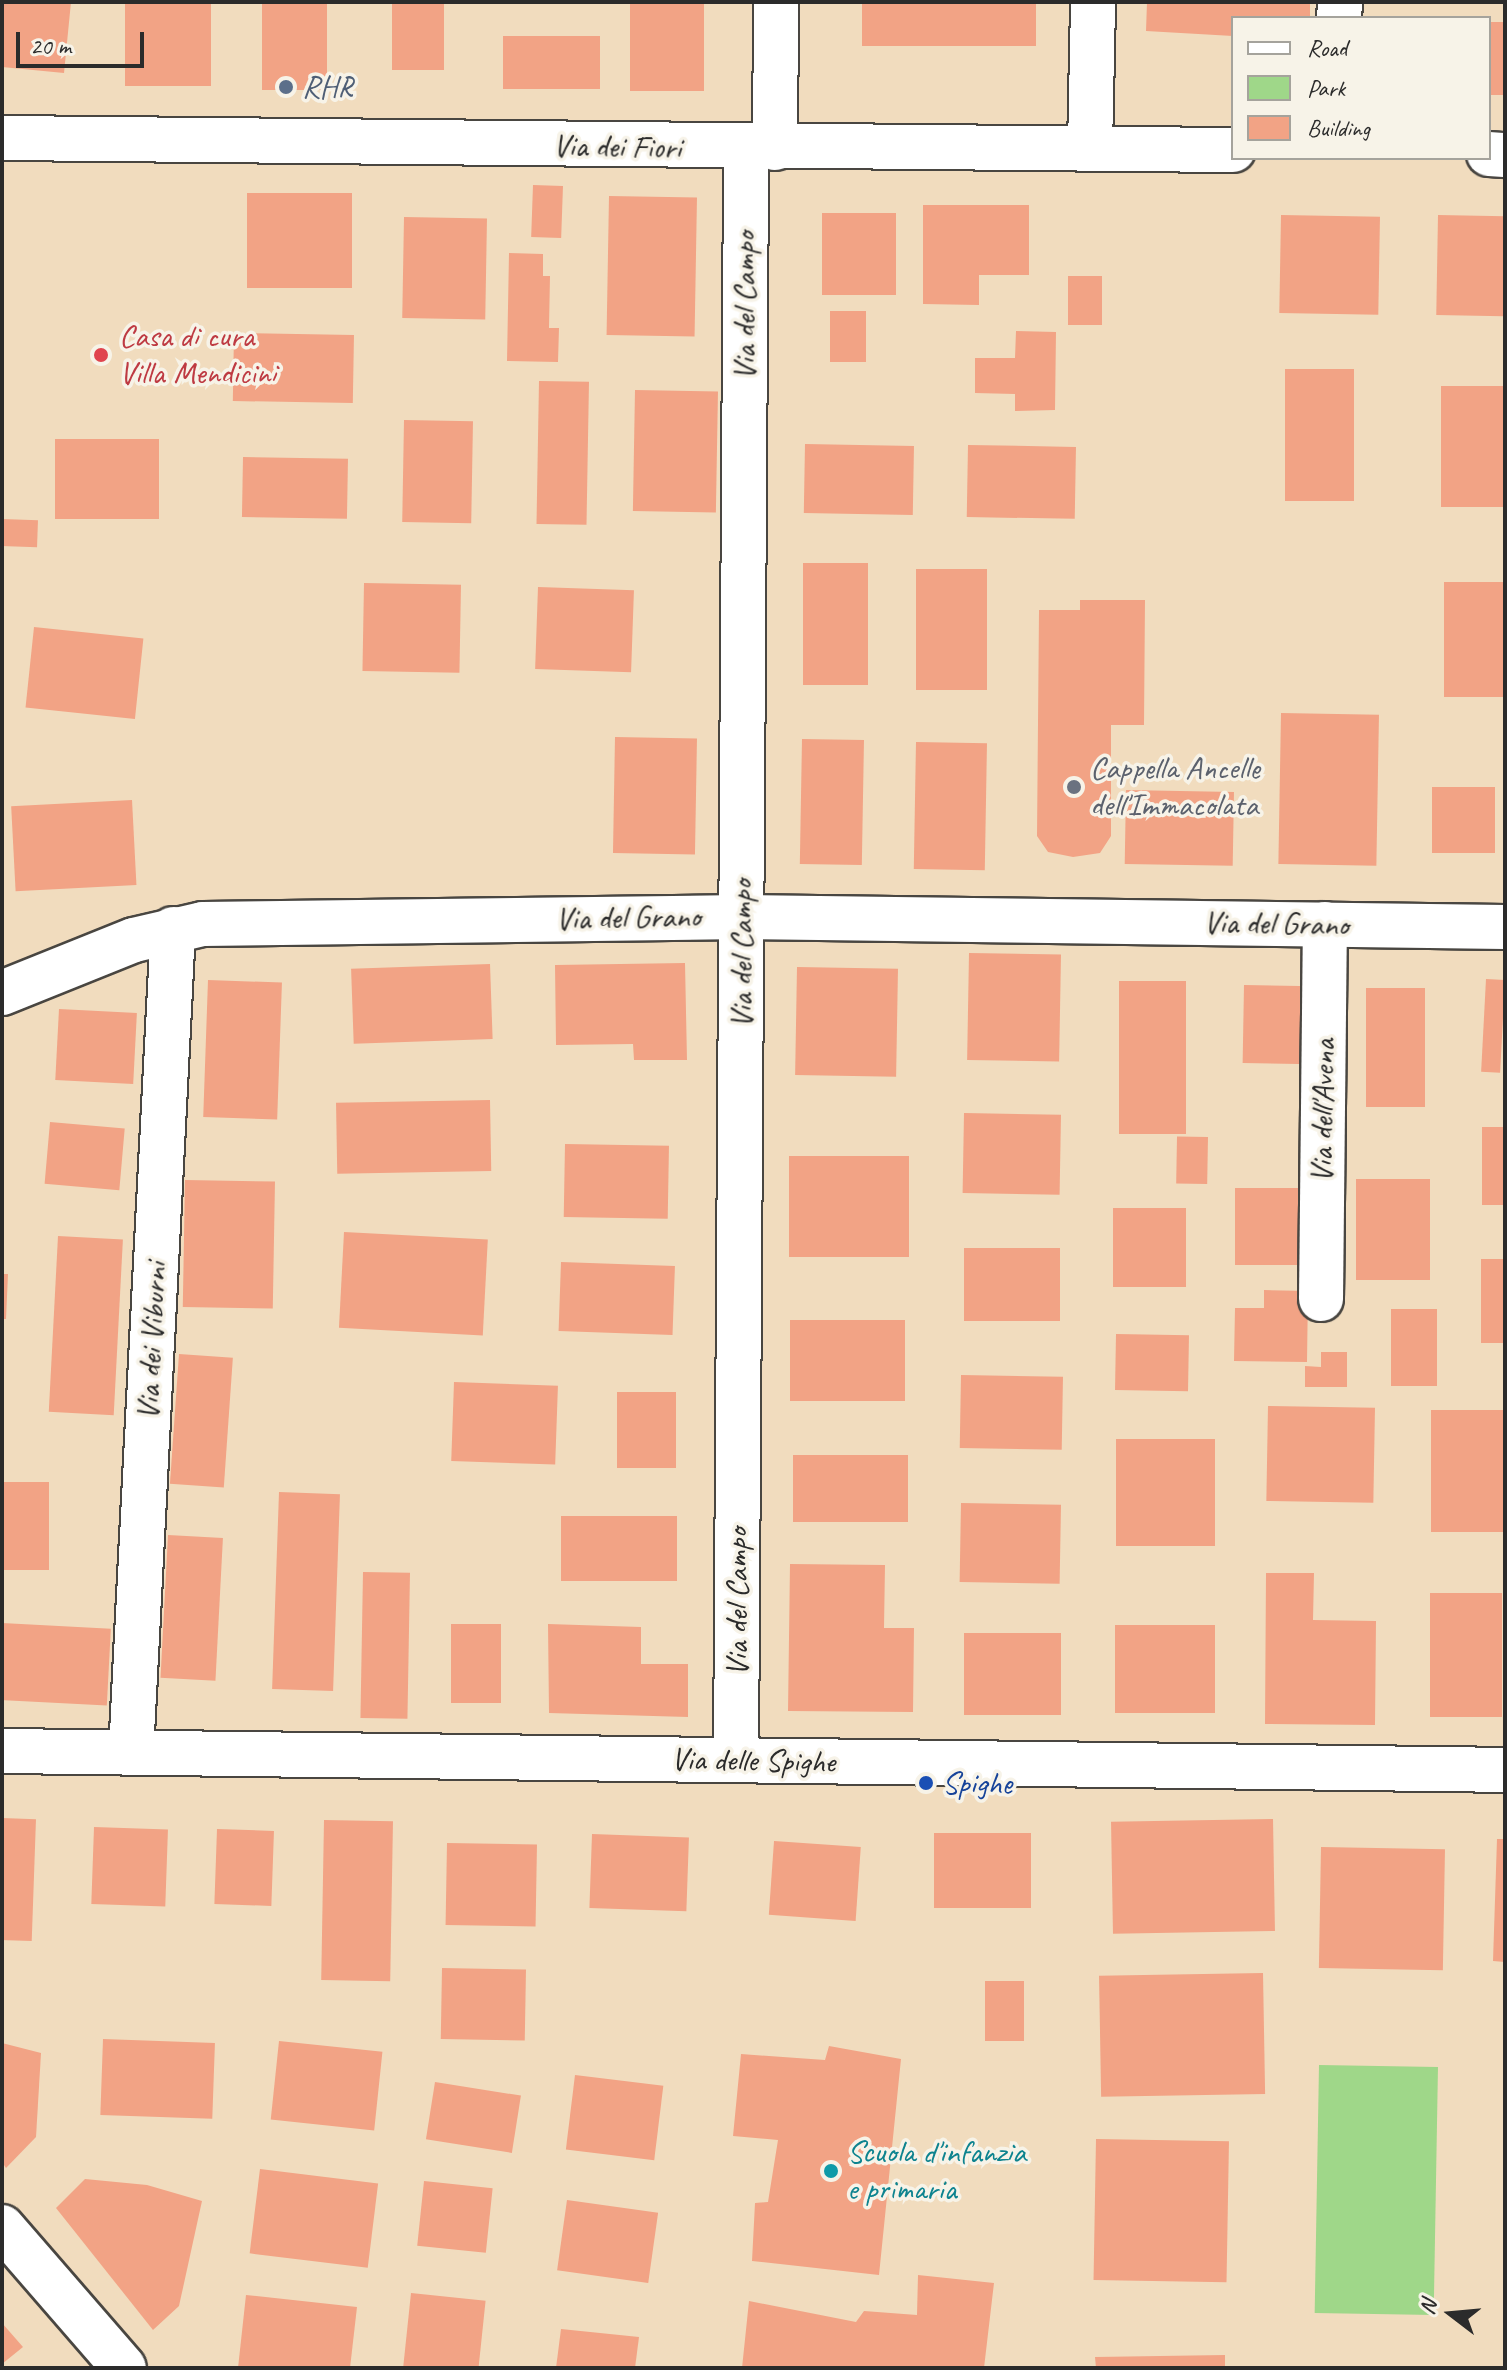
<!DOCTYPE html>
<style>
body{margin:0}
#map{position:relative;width:1507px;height:2370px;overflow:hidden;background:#f1dcbe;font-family:Caveat,sans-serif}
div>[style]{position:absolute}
.green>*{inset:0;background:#9fd789;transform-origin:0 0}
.building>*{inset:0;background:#f2a385;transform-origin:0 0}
.roads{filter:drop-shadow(2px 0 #494641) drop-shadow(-2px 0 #494641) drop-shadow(0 2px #494641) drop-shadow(0 -2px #494641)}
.street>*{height:44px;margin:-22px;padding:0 22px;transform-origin:22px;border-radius:22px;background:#fff}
.dots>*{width:22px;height:22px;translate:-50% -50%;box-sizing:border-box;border:4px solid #f7f3e8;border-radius:50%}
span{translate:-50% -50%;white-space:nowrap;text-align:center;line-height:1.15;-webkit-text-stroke:7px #f7f3e8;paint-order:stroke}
.service-label{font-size:32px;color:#4e5e75}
.left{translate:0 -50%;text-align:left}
.street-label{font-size:32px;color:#2b2b2b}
.health-label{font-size:32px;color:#be3a42}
.worship-label{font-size:32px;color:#5b616d}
.transit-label{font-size:32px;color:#164399}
.culture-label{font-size:32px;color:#0d838f}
.frame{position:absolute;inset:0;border:4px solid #2b2b2b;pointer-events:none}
.legend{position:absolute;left:1231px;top:16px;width:260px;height:144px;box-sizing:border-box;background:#f7f3e8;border:2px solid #a5a39c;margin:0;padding:10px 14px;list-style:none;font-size:24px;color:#2b2b2b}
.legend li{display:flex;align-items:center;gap:16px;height:40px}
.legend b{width:40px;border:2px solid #a5a39c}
.north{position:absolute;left:1411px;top:2274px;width:80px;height:80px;-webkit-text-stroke:6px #f7f3e8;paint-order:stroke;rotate:286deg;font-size:22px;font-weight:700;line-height:32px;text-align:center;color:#2b2b2b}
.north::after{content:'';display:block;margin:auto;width:28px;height:36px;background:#2b2b2b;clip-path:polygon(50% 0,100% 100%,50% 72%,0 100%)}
.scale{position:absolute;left:16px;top:32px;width:128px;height:36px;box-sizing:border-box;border:4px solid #2b2b2b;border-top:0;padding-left:10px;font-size:24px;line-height:28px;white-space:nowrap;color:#2b2b2b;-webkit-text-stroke:6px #f7f3e8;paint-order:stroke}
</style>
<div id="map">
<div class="green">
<div style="left:1319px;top:2065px;width:119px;height:248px;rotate:1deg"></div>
</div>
<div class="building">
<div style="clip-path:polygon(2px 2px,71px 2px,64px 73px,2px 67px)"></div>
<div style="left:125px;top:2px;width:86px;height:84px"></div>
<div style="left:262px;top:2px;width:65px;height:88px"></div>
<div style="left:392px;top:2px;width:52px;height:68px"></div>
<div style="left:630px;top:2px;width:74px;height:89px"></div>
<div style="left:862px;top:2px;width:174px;height:44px"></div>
<div style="clip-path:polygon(1147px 2px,1310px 2px,1310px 18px,1233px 18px,1233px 36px,1146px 31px)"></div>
<div style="left:1489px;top:22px;width:16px;height:73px"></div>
<div style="left:503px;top:36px;width:97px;height:53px"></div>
<div style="left:533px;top:185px;width:30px;height:52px;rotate:2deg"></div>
<div style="left:247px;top:193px;width:105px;height:95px"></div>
<div style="left:609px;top:196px;width:88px;height:139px;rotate:1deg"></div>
<div style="clip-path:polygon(923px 205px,1029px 205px,1029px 275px,979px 275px,979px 305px,923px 304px)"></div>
<div style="left:822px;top:213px;width:74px;height:82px"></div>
<div style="left:1281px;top:215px;width:99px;height:98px;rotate:1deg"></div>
<div style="left:1438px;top:215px;width:67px;height:100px;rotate:1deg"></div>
<div style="left:404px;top:217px;width:83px;height:101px;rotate:1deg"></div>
<div style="clip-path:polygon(509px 253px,543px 254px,543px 276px,550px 276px,549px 328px,559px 328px,558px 362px,507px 361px)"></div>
<div style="left:1068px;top:276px;width:34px;height:49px"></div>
<div style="left:830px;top:311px;width:36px;height:51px"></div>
<div style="clip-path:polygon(1016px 331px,1056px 332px,1055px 410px,1015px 411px,1015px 394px,975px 393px,975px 358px,1015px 358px)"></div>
<div style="left:234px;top:333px;width:120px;height:68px;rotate:1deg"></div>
<div style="left:1285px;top:369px;width:69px;height:132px"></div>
<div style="left:539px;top:381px;width:50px;height:143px;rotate:1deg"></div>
<div style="left:1441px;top:386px;width:64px;height:121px"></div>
<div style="left:635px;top:390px;width:83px;height:121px;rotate:1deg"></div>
<div style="left:404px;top:420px;width:69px;height:102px;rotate:1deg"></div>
<div style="left:159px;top:439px;width:80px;height:104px;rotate:90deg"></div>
<div style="left:805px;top:444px;width:109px;height:69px;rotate:1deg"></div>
<div style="left:968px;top:445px;width:108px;height:72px;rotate:1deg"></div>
<div style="left:243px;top:457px;width:105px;height:60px;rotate:1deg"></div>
<div style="left:2px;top:519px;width:36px;height:27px;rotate:2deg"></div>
<div style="left:803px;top:563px;width:65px;height:122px"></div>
<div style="left:916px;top:569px;width:71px;height:121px"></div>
<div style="left:1444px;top:582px;width:61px;height:115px"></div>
<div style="left:364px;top:583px;width:97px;height:88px;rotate:1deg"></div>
<div style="left:538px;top:587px;width:96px;height:82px;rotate:2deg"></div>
<div style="clip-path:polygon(1080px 600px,1145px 600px,1144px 725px,1111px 725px,1111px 836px,1100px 853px,1073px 857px,1048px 852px,1037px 836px,1039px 610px,1080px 610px)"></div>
<div style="left:34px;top:627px;width:110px;height:81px;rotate:6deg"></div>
<div style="left:1281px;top:713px;width:98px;height:151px;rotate:1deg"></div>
<div style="left:615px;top:737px;width:82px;height:116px;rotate:1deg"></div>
<div style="left:802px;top:739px;width:62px;height:125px;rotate:1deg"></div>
<div style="left:916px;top:742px;width:71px;height:127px;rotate:1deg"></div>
<div style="left:1432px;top:787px;width:63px;height:66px"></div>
<div style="left:1126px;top:790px;width:108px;height:74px;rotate:1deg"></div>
<div style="left:132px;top:800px;width:85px;height:121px;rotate:87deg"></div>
<div style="left:969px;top:953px;width:92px;height:107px;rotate:1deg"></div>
<div style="clip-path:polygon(685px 963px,687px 1060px,634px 1060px,633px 1044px,556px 1045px,555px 965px)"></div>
<div style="left:490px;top:964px;width:75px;height:139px;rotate:88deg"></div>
<div style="left:797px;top:967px;width:101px;height:108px;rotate:1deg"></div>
<div style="left:1486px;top:979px;width:19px;height:93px;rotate:3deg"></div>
<div style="left:208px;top:980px;width:74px;height:137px;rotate:2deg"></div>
<div style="left:1119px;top:981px;width:67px;height:153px"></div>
<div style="left:1244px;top:985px;width:70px;height:78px;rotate:1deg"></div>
<div style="left:1366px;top:988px;width:59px;height:119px"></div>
<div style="left:59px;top:1009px;width:78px;height:71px;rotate:3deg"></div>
<div style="left:490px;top:1100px;width:71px;height:154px;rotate:89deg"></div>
<div style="left:964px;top:1113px;width:97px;height:80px;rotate:1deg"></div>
<div style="left:50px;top:1122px;width:75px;height:62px;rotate:5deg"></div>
<div style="left:1482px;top:1127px;width:23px;height:78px"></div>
<div style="left:1208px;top:1137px;width:47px;height:31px;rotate:91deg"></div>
<div style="left:565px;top:1144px;width:104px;height:73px;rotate:1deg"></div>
<div style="left:789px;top:1156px;width:120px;height:101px"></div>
<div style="left:1356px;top:1179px;width:74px;height:101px"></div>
<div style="left:185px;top:1180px;width:90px;height:127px;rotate:1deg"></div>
<div style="left:1235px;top:1188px;width:74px;height:77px"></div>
<div style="left:1113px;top:1208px;width:73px;height:79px"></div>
<div style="left:344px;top:1232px;width:144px;height:96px;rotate:3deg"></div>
<div style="left:58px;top:1236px;width:65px;height:176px;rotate:3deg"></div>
<div style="left:964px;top:1248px;width:96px;height:73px"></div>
<div style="left:1481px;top:1259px;width:24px;height:84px"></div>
<div style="left:561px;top:1262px;width:114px;height:69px;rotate:2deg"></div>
<div style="clip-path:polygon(2px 1274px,8px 1274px,6px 1319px,2px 1319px)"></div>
<div style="clip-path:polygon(1264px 1290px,1308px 1291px,1307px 1362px,1234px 1361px,1235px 1308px,1264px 1308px)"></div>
<div style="left:1391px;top:1309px;width:46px;height:77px"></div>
<div style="left:790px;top:1320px;width:115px;height:81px"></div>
<div style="left:1116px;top:1334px;width:73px;height:56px;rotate:1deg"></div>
<div style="clip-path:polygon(1321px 1352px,1347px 1352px,1347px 1387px,1305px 1387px,1305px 1366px,1321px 1367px)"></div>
<div style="left:179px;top:1354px;width:54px;height:130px;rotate:4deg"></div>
<div style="left:961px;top:1375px;width:102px;height:73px;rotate:1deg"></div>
<div style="left:454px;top:1382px;width:104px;height:79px;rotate:2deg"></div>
<div style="left:617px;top:1392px;width:59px;height:76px"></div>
<div style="left:1268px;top:1406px;width:107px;height:95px;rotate:1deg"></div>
<div style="left:1431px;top:1410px;width:73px;height:122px"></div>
<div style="left:1116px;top:1439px;width:99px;height:107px"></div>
<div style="left:793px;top:1455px;width:115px;height:67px"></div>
<div style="left:2px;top:1482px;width:47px;height:88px"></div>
<div style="left:279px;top:1492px;width:61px;height:197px;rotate:2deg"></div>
<div style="left:961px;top:1503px;width:100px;height:79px;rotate:1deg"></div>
<div style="left:561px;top:1516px;width:116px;height:65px"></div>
<div style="left:168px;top:1535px;width:55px;height:143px;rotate:3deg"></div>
<div style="clip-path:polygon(790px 1564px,885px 1565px,884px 1628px,914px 1628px,913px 1712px,788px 1711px)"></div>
<div style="left:363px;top:1572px;width:47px;height:146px;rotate:1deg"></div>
<div style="clip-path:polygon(1266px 1573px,1314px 1573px,1313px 1620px,1376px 1621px,1375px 1725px,1265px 1724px)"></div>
<div style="left:1430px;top:1593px;width:72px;height:124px"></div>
<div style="left:2px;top:1623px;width:109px;height:77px;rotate:3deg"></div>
<div style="left:451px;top:1624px;width:50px;height:79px"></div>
<div style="clip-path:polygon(548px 1624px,641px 1627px,641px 1664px,688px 1664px,688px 1717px,549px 1713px)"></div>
<div style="left:1115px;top:1625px;width:100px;height:88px"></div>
<div style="left:964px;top:1633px;width:97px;height:82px"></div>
<div style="left:2px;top:1818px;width:34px;height:122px;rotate:2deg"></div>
<div style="left:1273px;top:1819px;width:112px;height:162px;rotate:89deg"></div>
<div style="left:324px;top:1820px;width:69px;height:160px;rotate:1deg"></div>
<div style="left:94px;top:1827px;width:74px;height:77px;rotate:2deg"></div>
<div style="left:217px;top:1829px;width:57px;height:75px;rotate:2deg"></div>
<div style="left:934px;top:1833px;width:97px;height:75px"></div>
<div style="left:592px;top:1834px;width:97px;height:74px;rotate:2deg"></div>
<div style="clip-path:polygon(1497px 1839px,1505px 1839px,1505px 1962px,1493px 1961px)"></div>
<div style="left:774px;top:1841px;width:87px;height:74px;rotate:4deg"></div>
<div style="left:447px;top:1843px;width:90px;height:82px;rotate:1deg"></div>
<div style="left:1321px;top:1847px;width:124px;height:121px;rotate:1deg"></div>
<div style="left:442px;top:1968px;width:84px;height:71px;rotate:1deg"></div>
<div style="left:1263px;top:1973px;width:121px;height:164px;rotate:89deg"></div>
<div style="left:985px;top:1981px;width:39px;height:60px"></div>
<div style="left:103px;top:2039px;width:112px;height:76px;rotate:2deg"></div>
<div style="left:279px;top:2041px;width:104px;height:79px;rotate:6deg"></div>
<div style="clip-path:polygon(2px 2043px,41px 2053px,36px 2137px,6px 2168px,2px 2162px)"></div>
<div style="clip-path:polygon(829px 2046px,901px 2059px,879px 2275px,752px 2261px,755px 2203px,768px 2202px,778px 2140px,733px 2136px,741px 2054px,825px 2060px)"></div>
<div style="left:575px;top:2075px;width:89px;height:75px;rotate:7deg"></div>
<div style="left:435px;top:2082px;width:87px;height:58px;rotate:9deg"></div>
<div style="left:1096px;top:2139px;width:133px;height:141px;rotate:1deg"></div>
<div style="left:260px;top:2169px;width:119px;height:85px;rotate:7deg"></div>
<div style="clip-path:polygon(85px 2179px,147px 2185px,202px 2201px,179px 2306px,153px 2330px,56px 2208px)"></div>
<div style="left:424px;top:2181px;width:69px;height:65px;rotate:6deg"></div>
<div style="left:567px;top:2200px;width:92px;height:71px;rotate:8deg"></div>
<div style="clip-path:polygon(918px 2275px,994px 2283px,984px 2368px,742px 2368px,749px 2301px,856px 2322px,864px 2311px,917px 2315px)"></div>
<div style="left:411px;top:2293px;width:75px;height:76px;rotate:6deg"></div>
<div style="clip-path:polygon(246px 2295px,357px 2307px,350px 2368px,238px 2368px)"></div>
<div style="clip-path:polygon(2px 2323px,23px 2347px,2px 2364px)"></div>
<div style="clip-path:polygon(561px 2329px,639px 2337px,635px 2368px,556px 2368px)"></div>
<div style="clip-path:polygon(1225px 2355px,1225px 2368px,1096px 2368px,1095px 2357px)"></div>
</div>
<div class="roads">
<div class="street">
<div style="left:1339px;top:18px;width:16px;rotate:-86deg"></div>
<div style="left:2px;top:138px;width:1231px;rotate:0.56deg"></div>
<div style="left:775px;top:148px;width:146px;rotate:-89.6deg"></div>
<div style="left:1090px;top:148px;width:146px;rotate:-88.8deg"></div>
<div style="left:1489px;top:154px;width:16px;rotate:4deg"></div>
<div style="left:2px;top:993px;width:142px;rotate:-21.9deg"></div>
<div style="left:134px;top:940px;width:71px;rotate:-13.1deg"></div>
<div style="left:203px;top:924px;width:539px;rotate:-0.74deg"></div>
<div style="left:742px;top:917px;width:763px;rotate:0.75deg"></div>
<div style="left:1321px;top:1299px;width:375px;rotate:-89.4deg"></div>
<div style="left:2px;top:1751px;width:1503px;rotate:0.72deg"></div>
<div style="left:131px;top:1753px;width:825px;rotate:-87.08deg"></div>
<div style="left:736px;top:1760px;width:1612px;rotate:-89.64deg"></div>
<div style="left:2px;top:2227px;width:186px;rotate:49.1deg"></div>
</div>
</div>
<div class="dots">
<div style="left:286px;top:87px;background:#5c6f8a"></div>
<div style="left:101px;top:355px;background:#e0444e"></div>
<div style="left:1074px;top:787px;background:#6b7280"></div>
<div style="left:926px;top:1783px;background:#1a4fb4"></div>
<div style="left:831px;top:2171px;background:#0f9aa8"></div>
</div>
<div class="service-label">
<span class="left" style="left:302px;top:87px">RHR</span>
</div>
<div class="street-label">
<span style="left:617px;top:147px;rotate:1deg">Via dei Fiori</span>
<span style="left:745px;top:306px;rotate:-90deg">Via del Campo</span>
<span style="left:628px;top:918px;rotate:-1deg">Via del Grano</span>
<span style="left:1276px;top:924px;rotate:1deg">Via del Grano</span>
<span style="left:742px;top:954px;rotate:-90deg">Via del Campo</span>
<span style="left:1323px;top:1111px;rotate:-89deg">Via dell'Avena</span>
<span style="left:152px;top:1341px;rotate:-87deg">Via dei Viburni</span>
<span style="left:737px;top:1602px;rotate:-90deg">Via del Campo</span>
<span style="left:753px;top:1761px;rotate:1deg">Via delle Spighe</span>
</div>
<div class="health-label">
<span class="left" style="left:119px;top:355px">Casa di cura<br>Villa Mendicini</span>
</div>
<div class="worship-label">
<span class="left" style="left:1090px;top:787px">Cappella Ancelle<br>dell'Immacolata</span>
</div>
<div class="transit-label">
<span class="left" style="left:942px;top:1783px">Spighe</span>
</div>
<div class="culture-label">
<span class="left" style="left:847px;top:2171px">Scuola d'infanzia<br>e primaria</span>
</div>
<div class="frame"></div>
<ul class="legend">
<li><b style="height:10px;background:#fff"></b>Road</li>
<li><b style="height:22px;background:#9fd789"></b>Park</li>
<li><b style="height:22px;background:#f2a385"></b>Building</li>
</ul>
<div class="north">N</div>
<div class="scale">20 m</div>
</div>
